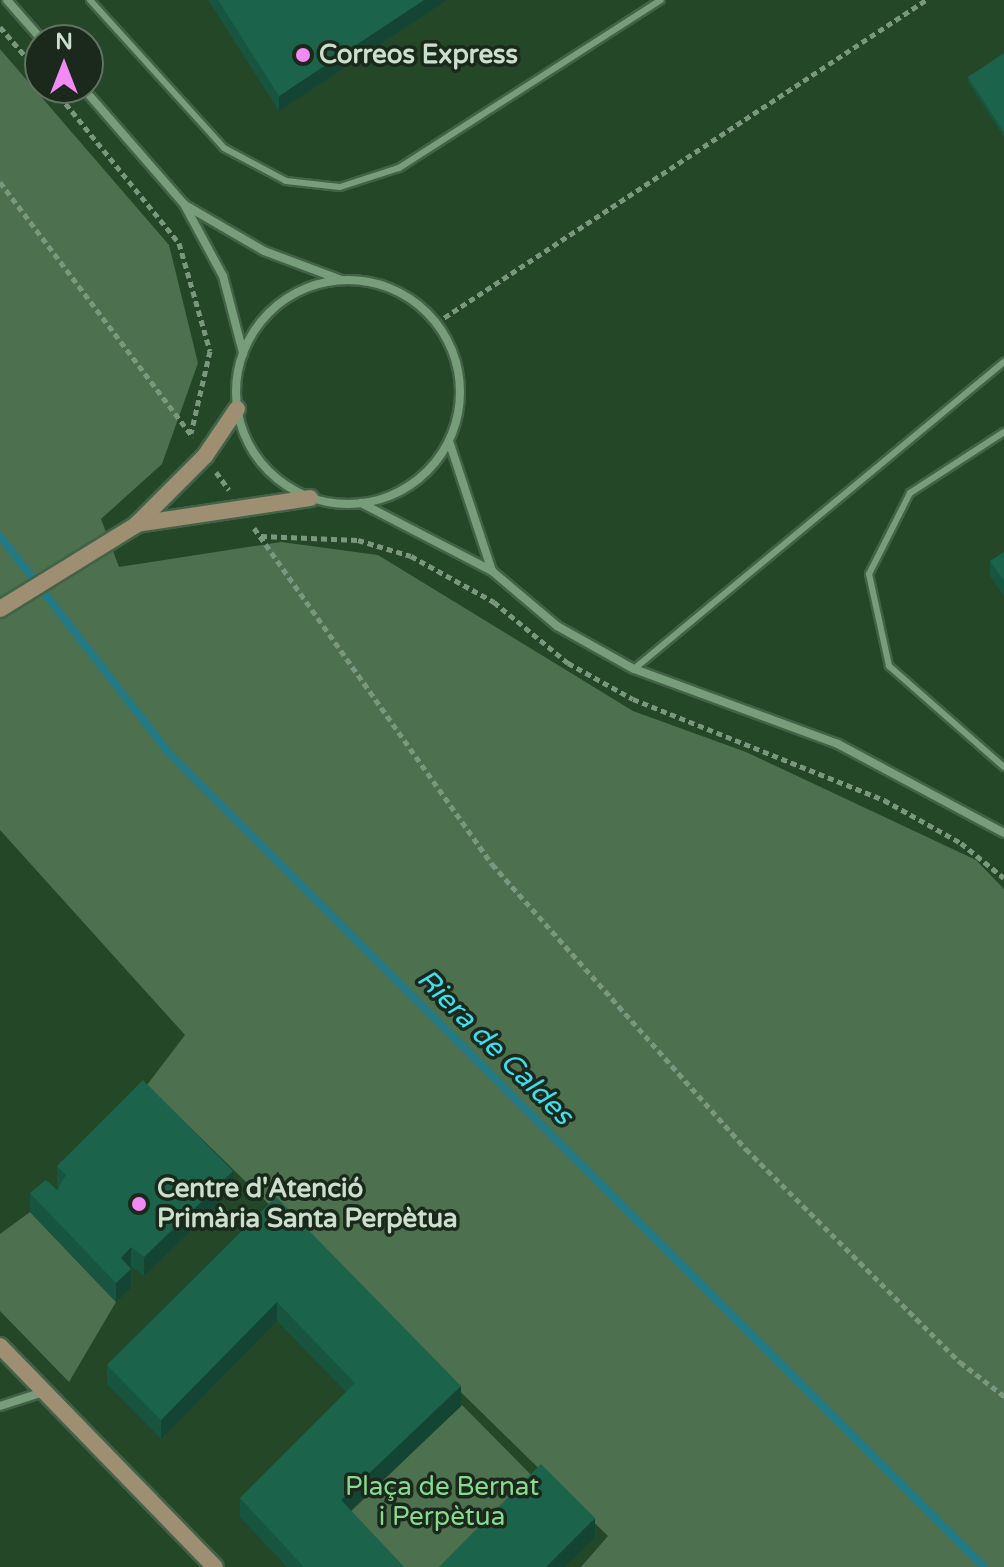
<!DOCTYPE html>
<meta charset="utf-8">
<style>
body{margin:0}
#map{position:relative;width:1004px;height:1567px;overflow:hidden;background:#244728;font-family:"Varela Round",sans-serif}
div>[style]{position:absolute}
.green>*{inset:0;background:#4d704f}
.stream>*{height:8px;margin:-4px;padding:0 4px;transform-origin:4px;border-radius:4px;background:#247a84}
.path>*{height:5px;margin-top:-2.5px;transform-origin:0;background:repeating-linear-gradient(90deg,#7c977f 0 6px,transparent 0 10px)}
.roads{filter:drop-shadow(2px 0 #436248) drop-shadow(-2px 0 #436248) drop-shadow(0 2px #436248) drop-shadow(0 -2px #436248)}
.lane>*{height:6px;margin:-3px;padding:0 3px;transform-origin:3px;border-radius:3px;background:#789d7a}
.street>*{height:8px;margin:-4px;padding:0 4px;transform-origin:4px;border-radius:4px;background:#789d7a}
.street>.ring{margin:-4px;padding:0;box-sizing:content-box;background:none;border:8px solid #789d7a;border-radius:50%}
.secondary>*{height:16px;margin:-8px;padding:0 8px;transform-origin:8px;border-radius:8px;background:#9e8e72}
.wall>*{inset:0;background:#185540}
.shaded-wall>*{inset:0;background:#144534}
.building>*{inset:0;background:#1c634b}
.dots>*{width:22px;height:22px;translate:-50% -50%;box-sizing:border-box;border:4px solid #1a291b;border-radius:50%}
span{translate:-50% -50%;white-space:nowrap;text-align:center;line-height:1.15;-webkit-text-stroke:7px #1a291b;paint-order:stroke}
.poi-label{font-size:26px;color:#cbdfcc;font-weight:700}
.left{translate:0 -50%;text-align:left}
.park-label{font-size:26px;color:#88da90}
.water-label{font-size:28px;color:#3cdff1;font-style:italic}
.north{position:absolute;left:24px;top:24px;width:80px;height:80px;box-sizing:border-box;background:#1a291b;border:2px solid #617262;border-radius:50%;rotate:0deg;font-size:22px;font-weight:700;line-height:32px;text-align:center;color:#cbdfcc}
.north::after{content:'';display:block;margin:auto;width:28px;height:36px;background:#f28af3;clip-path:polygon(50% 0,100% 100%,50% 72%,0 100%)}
</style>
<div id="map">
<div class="green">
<div style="clip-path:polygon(0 49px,169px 245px,198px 363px,162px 464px,101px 519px,119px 567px,281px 542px,378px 555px,633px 711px,746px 752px,976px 860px,1004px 889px,1004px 1567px,581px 1567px,608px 1536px,147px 1085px,185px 1035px,0 830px)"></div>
<div style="clip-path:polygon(30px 1212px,116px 1302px,69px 1382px,0 1311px,0 1234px)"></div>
<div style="clip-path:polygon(462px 1405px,540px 1484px,454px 1567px,390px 1567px,343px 1519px)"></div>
</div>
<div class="stream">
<div style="left:0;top:536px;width:276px;rotate:52.1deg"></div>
<div style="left:170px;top:754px;width:1150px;rotate:44.96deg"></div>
</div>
<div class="path">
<div style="left:0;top:27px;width:61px;rotate:49deg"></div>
<div style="left:53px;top:88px;width:200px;rotate:50.9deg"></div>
<div style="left:179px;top:243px;width:112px;rotate:74deg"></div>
<div style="left:210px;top:351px;width:84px;rotate:103deg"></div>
<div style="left:0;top:182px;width:320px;rotate:52.9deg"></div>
<div style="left:436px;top:323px;width:587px;rotate:-33.39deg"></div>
<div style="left:216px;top:472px;width:22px;rotate:54deg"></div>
<div style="left:254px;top:528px;width:412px;rotate:54.7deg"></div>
<div style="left:492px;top:864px;width:382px;rotate:48.3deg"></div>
<div style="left:746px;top:1149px;width:302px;rotate:44.9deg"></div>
<div style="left:960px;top:1362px;width:56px;rotate:37.7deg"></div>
<div style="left:261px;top:536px;width:97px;rotate:2.4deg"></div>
<div style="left:358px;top:540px;width:55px;rotate:16.8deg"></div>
<div style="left:411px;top:556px;width:95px;rotate:29deg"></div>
<div style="left:494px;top:602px;width:96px;rotate:39.5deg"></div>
<div style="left:568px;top:663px;width:74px;rotate:29deg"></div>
<div style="left:633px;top:699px;width:271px;rotate:21.9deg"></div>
<div style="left:884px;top:800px;width:88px;rotate:29.2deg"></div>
<div style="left:961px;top:843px;width:55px;rotate:39.1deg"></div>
</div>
<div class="roads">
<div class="lane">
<div style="left:90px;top:0;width:200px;rotate:47.8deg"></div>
<div style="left:224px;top:148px;width:70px;rotate:28deg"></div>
<div style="left:286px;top:181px;width:54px;rotate:6.3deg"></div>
<div style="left:340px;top:187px;width:62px;rotate:-17.9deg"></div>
<div style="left:399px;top:168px;width:311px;rotate:-32.7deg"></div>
<div style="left:1004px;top:432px;width:112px;rotate:147deg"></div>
<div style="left:910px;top:493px;width:91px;rotate:116.8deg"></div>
<div style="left:869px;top:574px;width:94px;rotate:77.7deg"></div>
<div style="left:889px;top:666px;width:153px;rotate:41.3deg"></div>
<div style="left:634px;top:669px;width:481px;rotate:-39.7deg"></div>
</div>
<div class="street">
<div style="left:7px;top:0;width:53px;rotate:48.8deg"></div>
<div style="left:83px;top:88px;width:154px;rotate:49deg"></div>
<div style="left:184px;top:204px;width:82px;rotate:61.6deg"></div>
<div style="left:223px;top:276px;width:80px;rotate:75.4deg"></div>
<div style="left:185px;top:205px;width:91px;rotate:30.2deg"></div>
<div style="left:264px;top:251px;width:82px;rotate:20.6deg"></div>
<div class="ring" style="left:236px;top:280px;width:216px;height:216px"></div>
<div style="left:449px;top:441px;width:137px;rotate:71.7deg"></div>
<div style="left:361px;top:503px;width:148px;rotate:27.4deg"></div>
<div style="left:492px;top:571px;width:85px;rotate:40.2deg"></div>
<div style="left:557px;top:626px;width:88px;rotate:29.2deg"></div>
<div style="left:634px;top:669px;width:217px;rotate:20.2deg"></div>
<div style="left:838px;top:744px;width:188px;rotate:28.2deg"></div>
<div style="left:0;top:1406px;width:45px;rotate:-18deg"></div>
</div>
<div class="secondary">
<div style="left:137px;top:524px;width:175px;rotate:-8.5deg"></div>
<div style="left:0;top:609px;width:160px;rotate:-31.7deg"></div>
<div style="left:136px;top:525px;width:98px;rotate:-45deg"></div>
<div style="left:205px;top:456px;width:57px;rotate:-55.8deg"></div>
<div style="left:0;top:1346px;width:308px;rotate:45.8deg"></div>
</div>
</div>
<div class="wall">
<div style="clip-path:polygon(208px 0,447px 0,279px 111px)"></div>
<div style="clip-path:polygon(1004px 53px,1004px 137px,968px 82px,968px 77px)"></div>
<div style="clip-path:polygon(1004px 552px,1004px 596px,990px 576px,990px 561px)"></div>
<div style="clip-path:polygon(57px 1166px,233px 1190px,144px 1276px,131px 1266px,130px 1267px,131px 1288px,116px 1302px,30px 1212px,30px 1193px,57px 1190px,59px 1187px,57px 1185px)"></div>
<div style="clip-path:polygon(276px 1197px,461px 1406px,350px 1510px,404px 1567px,287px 1567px,240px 1517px,240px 1498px,346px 1392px,277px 1321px,161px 1439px,107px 1384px,107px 1365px)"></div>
</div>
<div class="shaded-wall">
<div style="clip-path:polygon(424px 0,447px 0,279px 111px,279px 96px)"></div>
<div style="clip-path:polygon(233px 1171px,233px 1190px,144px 1276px,144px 1257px)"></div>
<div style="clip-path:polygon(131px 1247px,131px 1266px,121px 1277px,121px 1258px)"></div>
<div style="clip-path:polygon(131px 1269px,131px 1288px,116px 1302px,116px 1283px)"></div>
<div style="clip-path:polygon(277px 1302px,277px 1321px,161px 1439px,161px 1420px)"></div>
<div style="clip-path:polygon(461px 1386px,461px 1406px,341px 1519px,341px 1500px)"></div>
<div style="clip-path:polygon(595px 1518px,595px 1537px,565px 1567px,546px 1567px)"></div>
</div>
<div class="building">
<div style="clip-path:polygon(218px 0,424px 0,279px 96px)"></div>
<div style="clip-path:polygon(1004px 53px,1004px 132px,968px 77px)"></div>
<div style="clip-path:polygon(1004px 552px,1004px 581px,990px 561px)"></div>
<div style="clip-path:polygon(143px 1080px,233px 1171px,144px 1257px,131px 1247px,121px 1258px,131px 1269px,116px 1283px,30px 1193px,46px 1180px,57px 1190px,66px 1175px,57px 1166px)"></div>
<div style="clip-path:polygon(276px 1197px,461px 1386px,341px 1500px,404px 1567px,304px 1567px,240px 1498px,355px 1383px,277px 1302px,161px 1420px,107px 1365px)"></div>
<div style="clip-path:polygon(541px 1464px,595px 1518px,546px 1567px,439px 1567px)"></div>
</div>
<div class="dots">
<div style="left:303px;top:55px;background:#f28af3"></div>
<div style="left:139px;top:1204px;background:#f28af3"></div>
</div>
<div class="poi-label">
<span class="left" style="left:319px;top:55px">Correos Express</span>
<span class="left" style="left:157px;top:1204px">Centre d'Atenció<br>Primària Santa Perpètua</span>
</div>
<div class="park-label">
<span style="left:442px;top:1502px">Plaça de Bernat<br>i Perpètua</span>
</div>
<div class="water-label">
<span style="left:495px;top:1047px;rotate:45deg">Riera de Caldes</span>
</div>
<div class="north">N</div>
</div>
